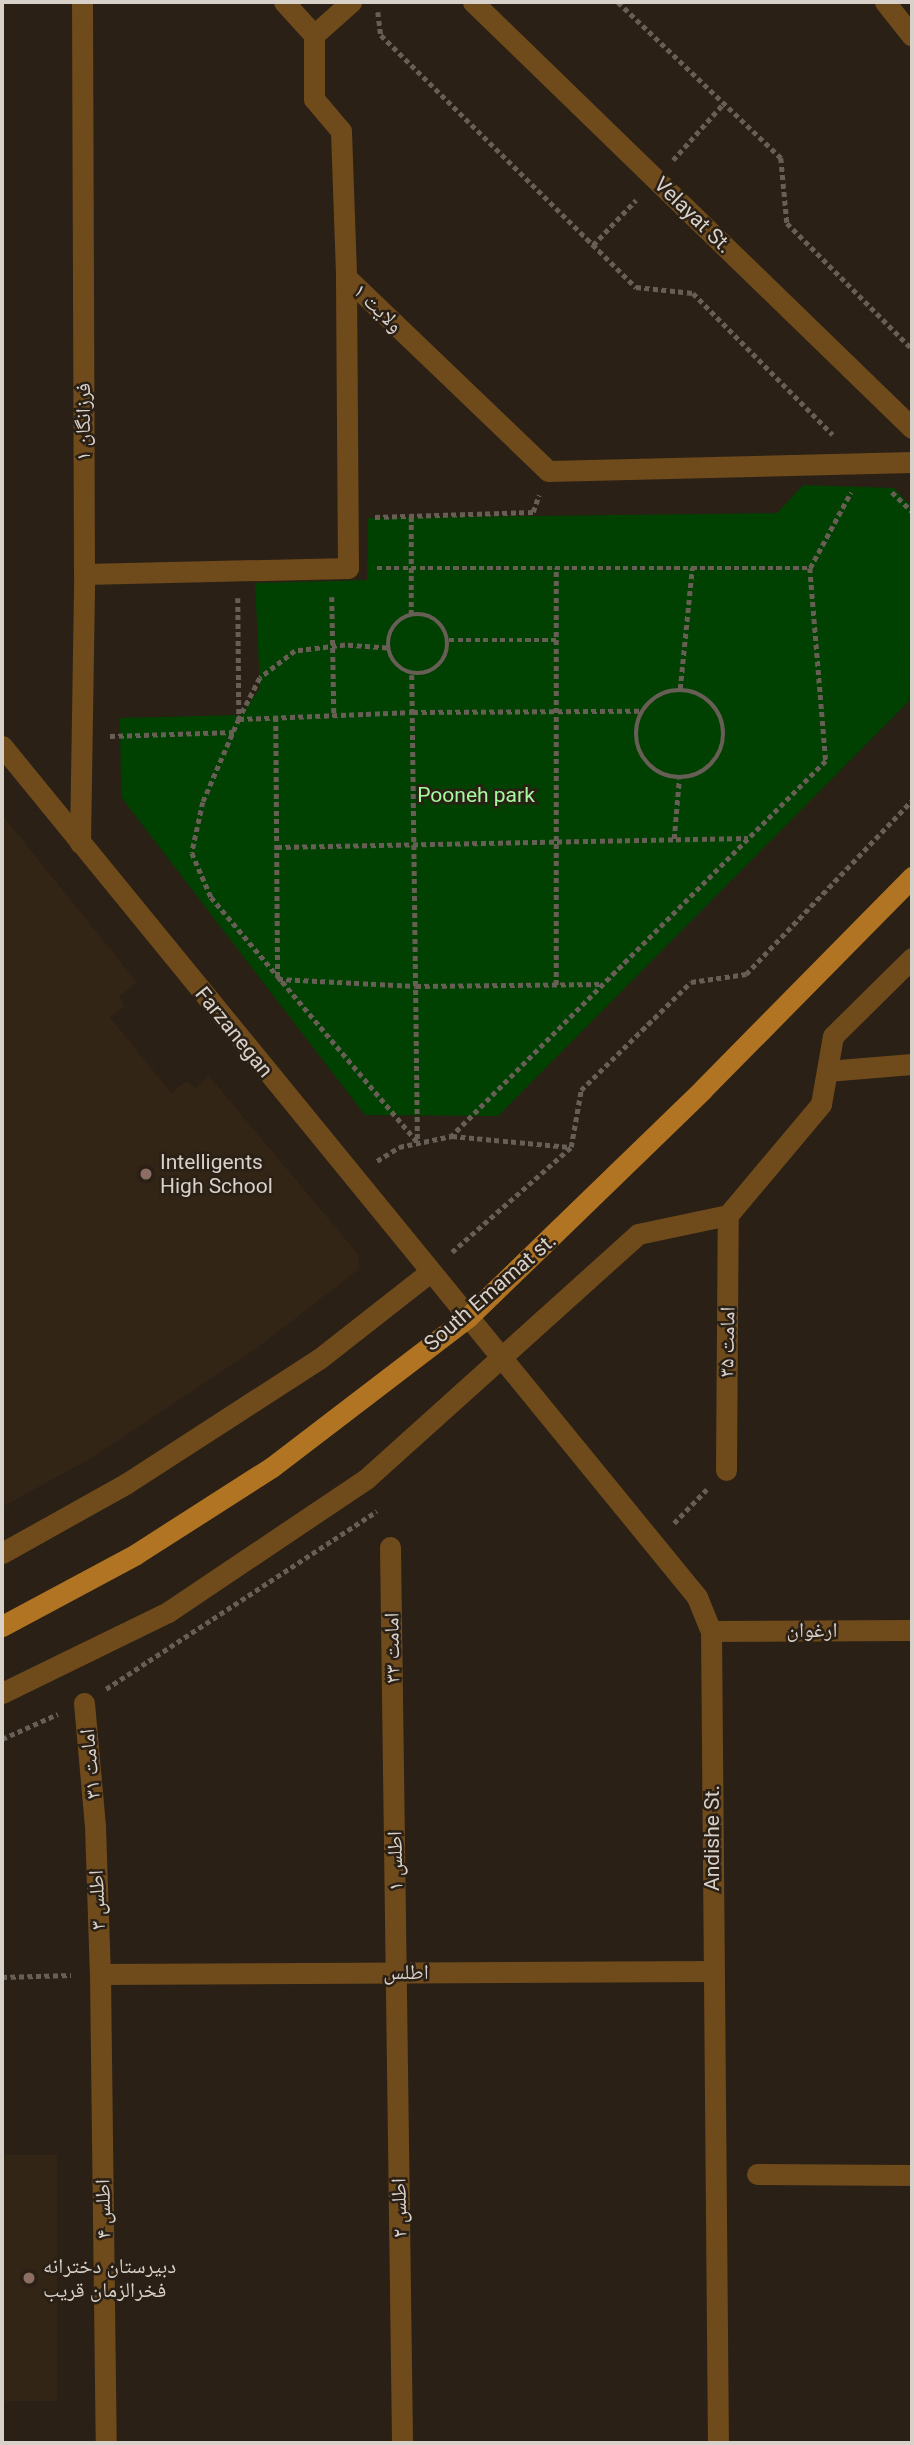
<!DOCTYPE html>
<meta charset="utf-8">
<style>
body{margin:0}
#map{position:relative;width:914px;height:2445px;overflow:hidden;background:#2a2016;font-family:Roboto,"Noto Naskh Arabic",sans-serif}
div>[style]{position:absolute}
.built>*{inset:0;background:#332515;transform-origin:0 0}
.green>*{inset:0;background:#004000}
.path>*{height:4.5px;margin-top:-2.25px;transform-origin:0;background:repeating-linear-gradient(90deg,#675e55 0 5px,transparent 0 8.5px)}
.path>.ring{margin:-2.25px;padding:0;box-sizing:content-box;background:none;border:4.5px solid #675e55;border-radius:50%}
.minor>*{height:21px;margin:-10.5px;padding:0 10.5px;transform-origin:10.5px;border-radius:10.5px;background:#6f4a1b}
.major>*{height:21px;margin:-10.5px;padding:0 10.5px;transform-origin:10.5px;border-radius:10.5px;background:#b17422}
.dots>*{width:19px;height:19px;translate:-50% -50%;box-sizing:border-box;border:4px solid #2a2016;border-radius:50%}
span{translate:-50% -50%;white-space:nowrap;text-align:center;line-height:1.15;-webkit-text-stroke:5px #2a2016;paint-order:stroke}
.street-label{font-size:21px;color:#d8d1ca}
.park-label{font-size:21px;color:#a4f99e}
.poi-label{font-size:21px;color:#d8d1ca}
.left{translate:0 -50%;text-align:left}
.frame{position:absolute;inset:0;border:4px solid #d8d1ca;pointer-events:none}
</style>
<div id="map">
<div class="built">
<div style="clip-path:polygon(2px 815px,137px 982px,119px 997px,125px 1006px,110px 1017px,171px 1093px,187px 1081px,195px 1089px,209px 1076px,358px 1254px,359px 1269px,257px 1348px,88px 1460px,2px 1507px)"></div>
<div style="left:57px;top:2155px;width:246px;height:55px;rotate:90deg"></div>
</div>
<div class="green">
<div style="clip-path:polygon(803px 485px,894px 488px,912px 507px,909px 701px,498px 1116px,365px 1115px,121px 797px,120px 718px,241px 715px,260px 688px,255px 583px,367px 580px,368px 518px,777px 513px)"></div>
</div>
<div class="path">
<div style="left:618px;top:2px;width:226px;rotate:43.7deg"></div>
<div style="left:781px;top:158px;width:65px;rotate:84.7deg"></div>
<div style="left:787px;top:223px;width:177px;rotate:45.2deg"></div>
<div style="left:378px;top:12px;width:23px;rotate:83deg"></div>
<div style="left:381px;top:35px;width:359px;rotate:44.7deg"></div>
<div style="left:636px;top:287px;width:57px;rotate:6deg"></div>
<div style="left:693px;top:293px;width:199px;rotate:45.4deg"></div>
<div style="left:673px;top:160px;width:76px;rotate:-48.2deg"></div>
<div style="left:593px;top:245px;width:62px;rotate:-46.3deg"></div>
<div style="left:892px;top:492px;width:28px;rotate:44deg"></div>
<div style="left:375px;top:517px;width:158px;rotate:-1.8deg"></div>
<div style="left:533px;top:512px;width:18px;rotate:-71deg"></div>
<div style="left:377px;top:568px;width:433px"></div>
<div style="left:810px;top:568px;width:194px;rotate:85.3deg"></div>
<div style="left:826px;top:761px;width:530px;rotate:134.92deg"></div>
<div style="left:810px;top:568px;width:86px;rotate:-61.7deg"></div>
<div style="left:332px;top:597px;width:118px;rotate:89deg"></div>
<div style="left:238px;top:598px;width:121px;rotate:89.5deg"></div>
<div style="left:239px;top:719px;width:90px;rotate:113.4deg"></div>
<div style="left:203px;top:802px;width:52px;rotate:102.2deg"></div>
<div style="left:192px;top:853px;width:48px;rotate:66.6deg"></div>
<div style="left:211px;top:897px;width:322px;rotate:49.9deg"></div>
<div class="ring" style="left:388px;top:614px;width:55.5px;height:55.5px"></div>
<div style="left:411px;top:615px;width:99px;rotate:-90deg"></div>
<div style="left:449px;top:640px;width:108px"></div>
<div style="left:387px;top:648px;width:42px;rotate:-175.9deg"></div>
<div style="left:345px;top:645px;width:50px;rotate:173.2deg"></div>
<div style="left:295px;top:651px;width:44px;rotate:142.4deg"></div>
<div style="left:260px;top:678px;width:46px;rotate:117.1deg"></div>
<div style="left:239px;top:719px;width:174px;rotate:-2.3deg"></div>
<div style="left:413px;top:712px;width:228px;rotate:-0.3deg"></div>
<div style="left:412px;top:675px;width:467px;rotate:89.3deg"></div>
<div style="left:680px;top:689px;width:122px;rotate:-84.3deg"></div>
<div class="ring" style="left:636px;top:690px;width:83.5px;height:83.5px"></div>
<div style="left:276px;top:717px;width:262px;rotate:89.6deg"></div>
<div style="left:278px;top:979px;width:138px;rotate:2.9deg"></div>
<div style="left:416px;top:986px;width:187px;rotate:-0.6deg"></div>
<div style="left:110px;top:736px;width:124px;rotate:-1.8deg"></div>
<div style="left:674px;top:839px;width:60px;rotate:-85.2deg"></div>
<div style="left:277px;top:847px;width:471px;rotate:-1.1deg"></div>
<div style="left:556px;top:985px;width:417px;rotate:-90deg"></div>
<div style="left:377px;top:1161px;width:26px;rotate:-32deg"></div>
<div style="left:399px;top:1147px;width:54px;rotate:-11.7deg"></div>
<div style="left:452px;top:1136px;width:118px;rotate:5.4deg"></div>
<div style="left:452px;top:1252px;width:159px;rotate:-41.4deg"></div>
<div style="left:571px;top:1147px;width:58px;rotate:-80deg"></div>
<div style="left:581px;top:1090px;width:154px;rotate:-44.5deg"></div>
<div style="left:691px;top:982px;width:56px;rotate:-8.3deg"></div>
<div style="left:746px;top:974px;width:240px;rotate:-46.3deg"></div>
<div style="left:674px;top:1523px;width:47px;rotate:-45.9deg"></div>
<div style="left:106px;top:1689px;width:324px;rotate:-33.3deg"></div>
<div style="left:2px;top:1739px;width:61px;rotate:-24.1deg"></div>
<div style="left:2px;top:1977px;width:69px;rotate:-1.7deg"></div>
</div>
<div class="minor">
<div style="left:284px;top:2px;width:45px;rotate:47.7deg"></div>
<div style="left:314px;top:35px;width:64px;rotate:90deg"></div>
<div style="left:314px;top:99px;width:42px;rotate:49.8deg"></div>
<div style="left:341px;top:131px;width:146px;rotate:88deg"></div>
<div style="left:473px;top:2px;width:612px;rotate:44.14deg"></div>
<div style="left:885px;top:2px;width:43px;rotate:51.5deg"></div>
<div style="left:314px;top:35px;width:50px;rotate:-41.7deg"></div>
<div style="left:84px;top:574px;width:264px;rotate:-1.3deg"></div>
<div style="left:348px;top:568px;width:291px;rotate:-90.4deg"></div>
<div style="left:346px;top:277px;width:280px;rotate:43.8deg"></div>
<div style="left:548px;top:471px;width:364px;rotate:-1.4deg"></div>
<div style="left:2px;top:746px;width:1099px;rotate:50.76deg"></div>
<div style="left:697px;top:1597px;width:37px;rotate:68deg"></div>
<div style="left:711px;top:1631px;width:812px;rotate:89.51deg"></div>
<div style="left:80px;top:843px;width:269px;rotate:-89.1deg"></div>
<div style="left:84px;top:574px;width:572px;rotate:-90.2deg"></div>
<div style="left:827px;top:1071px;width:85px;rotate:-4.7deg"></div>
<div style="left:726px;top:1470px;width:255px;rotate:-89.6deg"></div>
<div style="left:390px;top:1547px;width:896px;rotate:89.23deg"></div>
<div style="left:2px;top:1553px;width:143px;rotate:-29.2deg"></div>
<div style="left:127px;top:1483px;width:229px;rotate:-32.9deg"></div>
<div style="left:319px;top:1359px;width:141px;rotate:-38.1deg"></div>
<div style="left:711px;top:1631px;width:201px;rotate:-0.3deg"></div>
<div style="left:2px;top:1693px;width:185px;rotate:-26deg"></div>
<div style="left:168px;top:1612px;width:239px;rotate:-33.9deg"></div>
<div style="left:366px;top:1479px;width:366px;rotate:-42deg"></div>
<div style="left:638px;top:1234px;width:92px;rotate:-11.9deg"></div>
<div style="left:728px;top:1215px;width:145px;rotate:-50deg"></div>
<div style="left:821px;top:1104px;width:69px;rotate:-80deg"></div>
<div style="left:833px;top:1036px;width:111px;rotate:-44.6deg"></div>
<div style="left:84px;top:1703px;width:123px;rotate:84.9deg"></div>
<div style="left:95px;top:1826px;width:148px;rotate:88.1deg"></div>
<div style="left:100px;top:1974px;width:469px;rotate:89.3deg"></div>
<div style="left:100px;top:1974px;width:612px;rotate:-0.28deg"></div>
<div style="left:757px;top:2174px;width:155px;rotate:0.4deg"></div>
</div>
<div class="major">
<div style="left:2px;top:1626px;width:152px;rotate:-28.2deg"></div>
<div style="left:136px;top:1554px;width:161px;rotate:-32.6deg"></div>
<div style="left:272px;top:1467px;width:247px;rotate:-37.4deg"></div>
<div style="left:468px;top:1317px;width:327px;rotate:-44.1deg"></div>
<div style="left:703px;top:1089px;width:298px;rotate:-45.4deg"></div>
</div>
<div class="dots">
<div style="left:146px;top:1174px;background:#8d6e63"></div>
<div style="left:29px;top:2278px;background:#8d6e63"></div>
</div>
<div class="street-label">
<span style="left:693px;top:215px;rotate:44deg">Velayat St.</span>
<span style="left:378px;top:308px;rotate:44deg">ولایت ۱</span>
<span style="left:83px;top:422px;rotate:-90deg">فرزانگان ۱</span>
<span style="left:234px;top:1032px;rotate:51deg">Farzanegan</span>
<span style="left:490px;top:1292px;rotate:-41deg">South Emamat st.</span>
<span style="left:727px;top:1342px;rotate:-89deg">امامت ۳۵</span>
<span style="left:812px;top:1630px">ارغوان</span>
<span style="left:392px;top:1648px;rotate:-91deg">امامت ۳۳</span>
<span style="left:90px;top:1764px;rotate:-95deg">امامت ۳۱</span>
<span style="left:712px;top:1838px;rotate:-90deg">Andishe St.</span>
<span style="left:395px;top:1861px;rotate:-91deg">اطلس ۱</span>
<span style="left:97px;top:1900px;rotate:-92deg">اطلس ۳</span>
<span style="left:406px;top:1972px">اطلس</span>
<span style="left:399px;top:2208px;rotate:-91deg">اطلس ۲</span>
<span style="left:103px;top:2209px;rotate:-91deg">اطلس ۴</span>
</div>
<div class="park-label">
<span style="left:476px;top:795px">Pooneh park</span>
</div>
<div class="poi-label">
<span class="left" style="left:160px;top:1174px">Intelligents<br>High School</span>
<span class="left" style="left:43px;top:2278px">دبیرستان دخترانه<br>فخرالزمان قریب</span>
</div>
<div class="frame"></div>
</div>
